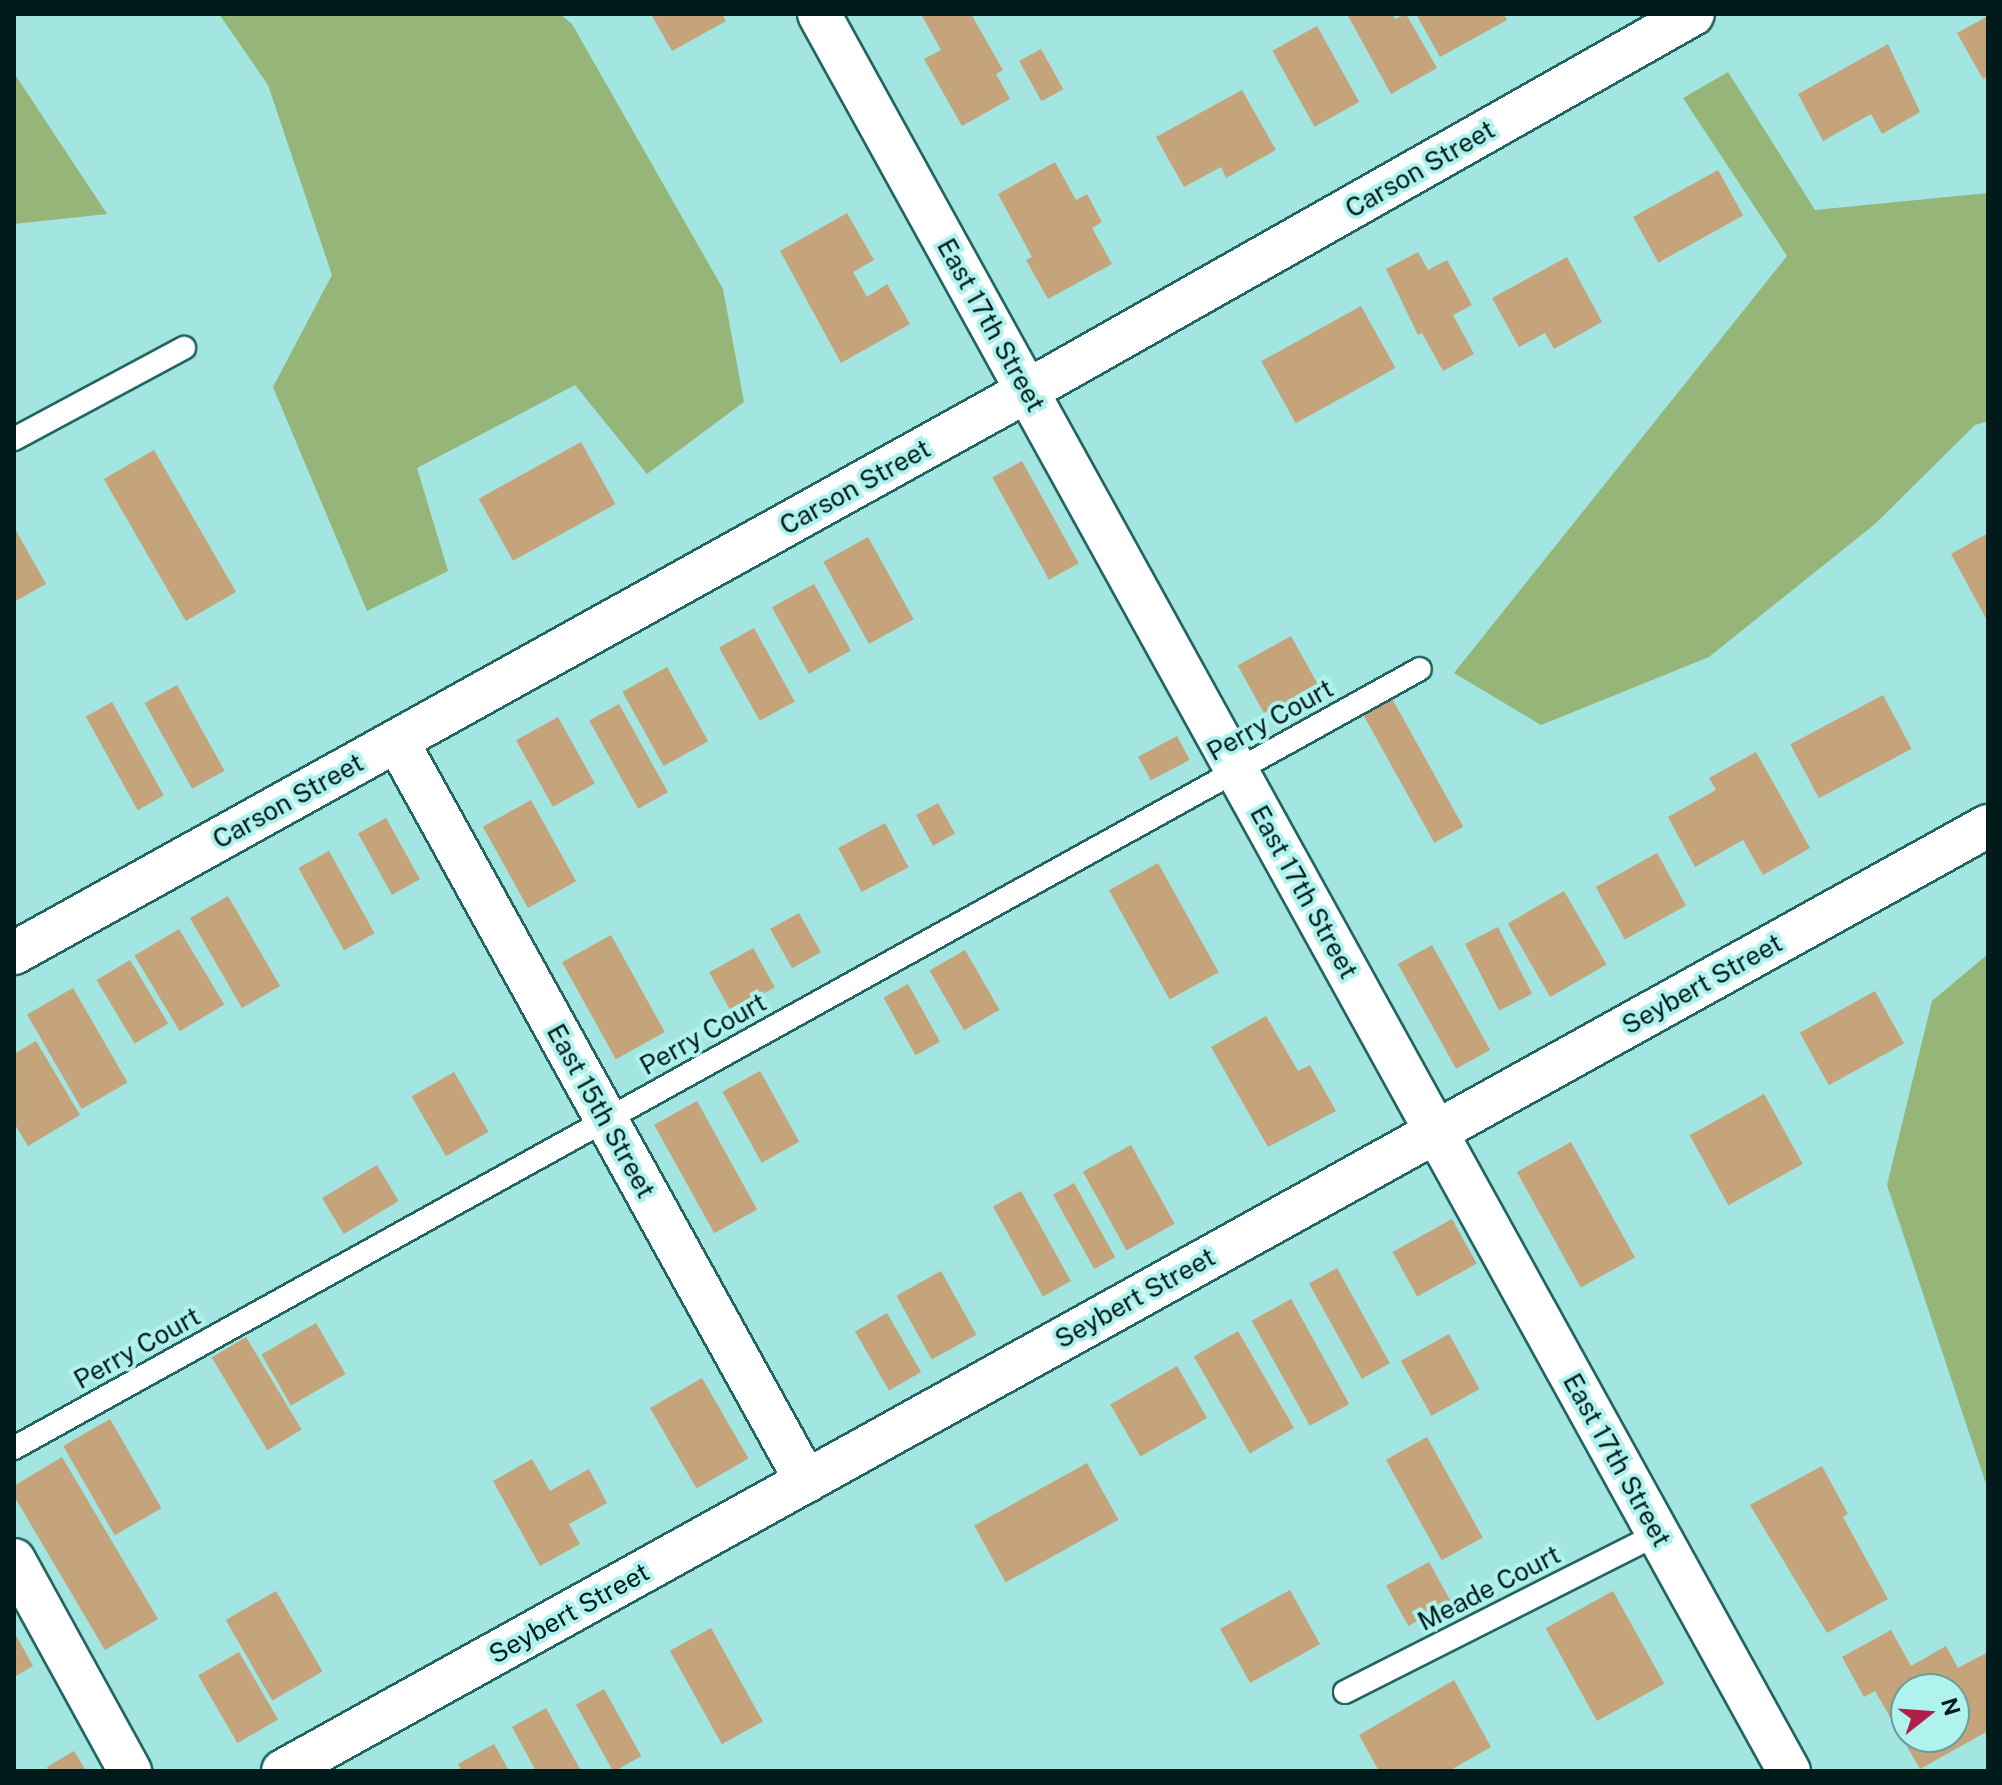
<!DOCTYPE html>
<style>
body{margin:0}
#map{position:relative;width:2002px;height:1785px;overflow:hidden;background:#a3e5e1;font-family:"Public Sans",sans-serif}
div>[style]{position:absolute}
.forest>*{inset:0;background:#95b579}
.building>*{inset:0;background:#c5a37b;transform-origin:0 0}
.roads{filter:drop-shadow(2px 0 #226563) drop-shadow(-2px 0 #226563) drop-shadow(0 2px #226563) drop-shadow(0 -2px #226563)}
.lane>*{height:22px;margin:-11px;padding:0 11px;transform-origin:11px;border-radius:11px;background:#fff}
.street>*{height:42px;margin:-21px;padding:0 21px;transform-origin:21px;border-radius:21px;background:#fff}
span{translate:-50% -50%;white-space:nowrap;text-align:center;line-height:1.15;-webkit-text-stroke:8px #b0f3ee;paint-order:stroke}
.street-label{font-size:26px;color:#011b1a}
.frame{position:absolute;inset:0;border:16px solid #011b1a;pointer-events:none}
.north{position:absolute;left:1890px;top:1673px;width:80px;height:80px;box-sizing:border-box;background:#b0f3ee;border:2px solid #6a9d99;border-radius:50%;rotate:73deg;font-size:22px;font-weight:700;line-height:32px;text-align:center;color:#011b1a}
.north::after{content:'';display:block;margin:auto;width:28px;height:36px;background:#b11f49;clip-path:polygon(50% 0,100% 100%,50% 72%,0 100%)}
</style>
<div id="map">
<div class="forest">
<div style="clip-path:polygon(219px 14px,560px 14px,572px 24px,723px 289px,744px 402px,647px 474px,575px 385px,417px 468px,448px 571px,367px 611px,273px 387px,332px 275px,268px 85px)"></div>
<div style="clip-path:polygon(1728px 72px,1815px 210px,1988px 193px,1988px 421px,1975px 425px,1875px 524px,1709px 657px,1541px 725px,1454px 673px,1787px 256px,1683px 98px)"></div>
<div style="clip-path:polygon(14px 73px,107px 214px,14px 224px)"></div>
<div style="clip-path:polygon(1988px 954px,1988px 1490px,1887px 1185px,1932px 1001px)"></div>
</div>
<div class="building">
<div style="clip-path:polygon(651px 14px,722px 14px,726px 21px,672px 51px)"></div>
<div style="clip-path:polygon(921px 14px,971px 14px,1003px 70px,996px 74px,1010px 99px,962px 126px,924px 59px,941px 50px)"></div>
<div style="clip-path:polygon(1347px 14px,1392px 14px,1395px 19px,1406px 14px,1437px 68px,1391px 94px)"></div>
<div style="clip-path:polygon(1416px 14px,1504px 14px,1507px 20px,1440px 57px)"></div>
<div style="clip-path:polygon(1988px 16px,1988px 76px,1983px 79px,1957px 33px)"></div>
<div style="left:1317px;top:26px;width:87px;height:51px;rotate:61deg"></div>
<div style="clip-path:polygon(1888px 44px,1920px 112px,1882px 134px,1871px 114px,1823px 141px,1798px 94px)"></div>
<div style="left:1041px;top:49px;width:46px;height:25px;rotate:61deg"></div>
<div style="clip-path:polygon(1242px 90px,1276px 150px,1226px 178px,1221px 167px,1184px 187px,1156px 137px)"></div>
<div style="clip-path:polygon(1055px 162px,1076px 200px,1087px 194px,1102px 222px,1092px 228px,1112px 264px,1048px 299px,1026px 260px,1032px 257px,998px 194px)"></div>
<div style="left:1718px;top:170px;width:52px;height:97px;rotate:61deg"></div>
<div style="clip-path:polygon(847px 213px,874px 260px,853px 272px,867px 297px,887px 284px,910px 324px,841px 363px,780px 251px)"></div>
<div style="clip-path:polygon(1418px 252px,1428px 270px,1447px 260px,1472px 305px,1453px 315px,1474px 354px,1443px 371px,1422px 333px,1418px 335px,1386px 269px)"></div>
<div style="clip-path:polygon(1567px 257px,1602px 322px,1554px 349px,1545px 333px,1519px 347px,1492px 298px)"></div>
<div style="left:1361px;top:306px;width:71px;height:114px;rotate:61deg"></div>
<div style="left:581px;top:442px;width:71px;height:117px;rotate:61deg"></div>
<div style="left:154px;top:450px;width:164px;height:58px;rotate:60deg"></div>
<div style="left:1022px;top:461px;width:117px;height:34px;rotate:61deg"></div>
<div style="clip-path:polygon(14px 527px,46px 584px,14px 602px)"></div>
<div style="clip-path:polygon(1988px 533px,1988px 622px,1951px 554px)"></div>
<div style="left:868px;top:537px;width:94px;height:51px;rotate:61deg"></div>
<div style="left:814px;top:584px;width:76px;height:48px;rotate:61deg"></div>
<div style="left:754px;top:628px;width:84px;height:40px;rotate:61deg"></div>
<div style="left:1291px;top:636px;width:60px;height:61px;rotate:61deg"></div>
<div style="left:667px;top:667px;width:85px;height:51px;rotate:61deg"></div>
<div style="left:177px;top:685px;width:98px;height:37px;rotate:61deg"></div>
<div style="left:1389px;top:693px;width:153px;height:33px;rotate:61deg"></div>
<div style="left:1883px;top:695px;width:61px;height:105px;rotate:62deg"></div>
<div style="left:112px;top:702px;width:107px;height:30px;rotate:61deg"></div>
<div style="left:619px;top:704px;width:101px;height:34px;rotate:61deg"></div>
<div style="left:558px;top:717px;width:76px;height:48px;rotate:61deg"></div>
<div style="left:1177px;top:736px;width:27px;height:44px;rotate:62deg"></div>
<div style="clip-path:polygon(1756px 752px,1810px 848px,1763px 875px,1743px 840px,1695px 867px,1668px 817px,1716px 790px,1709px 778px)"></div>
<div style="left:531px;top:800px;width:93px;height:55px;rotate:61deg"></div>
<div style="left:938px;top:803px;width:35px;height:25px;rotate:61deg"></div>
<div style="left:386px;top:818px;width:70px;height:32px;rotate:61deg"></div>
<div style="left:885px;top:823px;width:50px;height:53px;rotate:62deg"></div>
<div style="left:329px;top:851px;width:94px;height:35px;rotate:61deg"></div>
<div style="left:1657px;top:853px;width:60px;height:70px;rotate:61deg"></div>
<div style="left:1158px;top:863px;width:125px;height:56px;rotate:61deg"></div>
<div style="left:1564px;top:891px;width:85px;height:65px;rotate:60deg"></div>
<div style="left:228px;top:896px;width:104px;height:44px;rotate:60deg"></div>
<div style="left:799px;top:913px;width:45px;height:33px;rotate:61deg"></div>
<div style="left:1498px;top:927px;width:75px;height:37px;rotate:63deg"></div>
<div style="left:179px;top:929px;width:88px;height:52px;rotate:59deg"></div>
<div style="left:611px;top:935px;width:111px;height:56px;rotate:61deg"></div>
<div style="left:1432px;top:945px;width:120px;height:39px;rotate:61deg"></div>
<div style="left:753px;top:948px;width:45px;height:50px;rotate:61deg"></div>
<div style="left:965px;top:950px;width:69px;height:41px;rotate:60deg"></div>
<div style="left:130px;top:960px;width:74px;height:39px;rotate:59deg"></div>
<div style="left:908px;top:984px;width:66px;height:28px;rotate:61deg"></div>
<div style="left:73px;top:988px;width:109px;height:53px;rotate:60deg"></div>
<div style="left:1875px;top:991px;width:60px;height:86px;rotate:61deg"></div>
<div style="clip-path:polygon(1266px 1016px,1298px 1071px,1310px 1065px,1336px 1111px,1268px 1147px,1211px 1047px)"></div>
<div style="clip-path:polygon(36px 1041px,80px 1115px,28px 1146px,14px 1123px,14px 1054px)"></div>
<div style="left:760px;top:1071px;width:81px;height:43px;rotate:61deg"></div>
<div style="left:454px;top:1072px;width:69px;height:49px;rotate:60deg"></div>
<div style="left:1764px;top:1094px;width:80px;height:85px;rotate:61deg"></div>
<div style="left:697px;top:1101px;width:124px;height:49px;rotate:61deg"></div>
<div style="left:1571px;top:1142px;width:132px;height:62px;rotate:61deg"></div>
<div style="left:1131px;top:1145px;width:90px;height:55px;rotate:61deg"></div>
<div style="left:377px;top:1165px;width:42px;height:64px;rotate:59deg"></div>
<div style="left:1074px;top:1183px;width:85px;height:24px;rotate:61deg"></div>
<div style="left:1021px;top:1191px;width:103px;height:32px;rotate:61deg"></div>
<div style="left:1452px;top:1219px;width:51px;height:68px;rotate:61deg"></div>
<div style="left:1337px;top:1268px;width:109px;height:32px;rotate:61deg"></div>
<div style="left:941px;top:1271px;width:73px;height:51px;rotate:61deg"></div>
<div style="left:1291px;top:1299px;width:120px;height:45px;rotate:61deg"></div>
<div style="left:887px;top:1313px;width:68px;height:37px;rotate:60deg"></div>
<div style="left:316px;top:1323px;width:59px;height:63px;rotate:60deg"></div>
<div style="left:1238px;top:1331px;width:112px;height:51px;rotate:60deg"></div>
<div style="left:1449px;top:1334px;width:63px;height:55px;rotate:61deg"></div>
<div style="left:246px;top:1337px;width:108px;height:40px;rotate:59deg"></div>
<div style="left:1177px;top:1366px;width:60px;height:77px;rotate:60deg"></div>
<div style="left:702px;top:1378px;width:93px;height:60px;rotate:60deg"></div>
<div style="left:110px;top:1419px;width:103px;height:54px;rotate:60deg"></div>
<div style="left:1427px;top:1437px;width:115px;height:47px;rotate:61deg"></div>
<div style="clip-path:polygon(62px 1457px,158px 1619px,105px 1650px,14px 1496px,14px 1486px)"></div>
<div style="clip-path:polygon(532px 1459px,550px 1491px,589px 1469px,607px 1503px,569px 1524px,580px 1544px,540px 1566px,493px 1481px)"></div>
<div style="left:1087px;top:1463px;width:65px;height:129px;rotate:61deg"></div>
<div style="clip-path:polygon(1822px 1466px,1848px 1514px,1843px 1517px,1888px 1599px,1827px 1633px,1750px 1505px)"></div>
<div style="left:1429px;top:1562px;width:46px;height:49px;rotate:61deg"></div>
<div style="left:1290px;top:1590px;width:62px;height:80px;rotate:61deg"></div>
<div style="left:276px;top:1591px;width:93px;height:58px;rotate:60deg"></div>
<div style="left:1613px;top:1591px;width:106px;height:77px;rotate:61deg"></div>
<div style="left:711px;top:1628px;width:107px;height:47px;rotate:61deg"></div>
<div style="clip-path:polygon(evenodd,1891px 1630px,1911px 1666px,1946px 1646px,1958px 1668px,1988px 1652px,1988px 1731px,1920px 1769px,1875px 1691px,1864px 1697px,1842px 1657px,1891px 1630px,1906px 1689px,1954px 1689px,1954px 1737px,1906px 1737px,1906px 1689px)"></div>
<div style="clip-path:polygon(14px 1632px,33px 1666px,14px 1677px)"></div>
<div style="left:239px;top:1652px;width:78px;height:47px;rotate:60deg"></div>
<div style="clip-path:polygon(1454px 1680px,1491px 1747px,1449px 1771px,1379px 1771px,1359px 1735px)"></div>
<div style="left:604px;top:1689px;width:77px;height:32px;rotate:61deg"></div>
<div style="clip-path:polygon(546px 1708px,581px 1771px,536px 1771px,512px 1727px)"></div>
<div style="clip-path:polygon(494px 1744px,509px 1771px,462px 1771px,458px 1764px)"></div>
<div style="clip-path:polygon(74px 1751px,86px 1771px,49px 1771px,47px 1767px)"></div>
</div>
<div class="roads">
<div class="lane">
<div style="left:14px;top:439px;width:193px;rotate:-28.2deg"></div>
<div style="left:14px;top:1448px;width:1607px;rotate:-28.99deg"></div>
<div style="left:1345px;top:1692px;width:351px;rotate:-26.8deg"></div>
</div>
<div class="street">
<div style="left:819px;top:14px;width:2007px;rotate:61.1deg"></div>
<div style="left:397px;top:741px;width:846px;rotate:61.07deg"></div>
<div style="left:14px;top:953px;width:1158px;rotate:-29.02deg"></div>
<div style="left:1027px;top:391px;width:765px;rotate:-29.51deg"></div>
<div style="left:14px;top:1560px;width:241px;rotate:61.2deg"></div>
<div style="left:283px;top:1771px;width:1949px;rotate:-29deg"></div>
</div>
</div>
<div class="street-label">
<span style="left:1420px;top:169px;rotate:-30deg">Carson Street</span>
<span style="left:991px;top:325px;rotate:61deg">East 17th Street</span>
<span style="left:855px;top:487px;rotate:-29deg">Carson Street</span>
<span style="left:1270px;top:720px;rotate:-29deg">Perry Court</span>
<span style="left:288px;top:801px;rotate:-29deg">Carson Street</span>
<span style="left:1304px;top:892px;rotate:61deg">East 17th Street</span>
<span style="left:1702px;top:984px;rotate:-29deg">Seybert Street</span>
<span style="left:703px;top:1034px;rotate:-29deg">Perry Court</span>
<span style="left:601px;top:1111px;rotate:61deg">East 15th Street</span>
<span style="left:1135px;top:1298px;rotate:-29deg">Seybert Street</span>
<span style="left:137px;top:1348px;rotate:-29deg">Perry Court</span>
<span style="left:1617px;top:1460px;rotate:61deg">East 17th Street</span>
<span style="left:1489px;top:1588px;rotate:-27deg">Meade Court</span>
<span style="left:569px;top:1613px;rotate:-29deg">Seybert Street</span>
</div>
<div class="frame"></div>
<div class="north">N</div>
</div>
